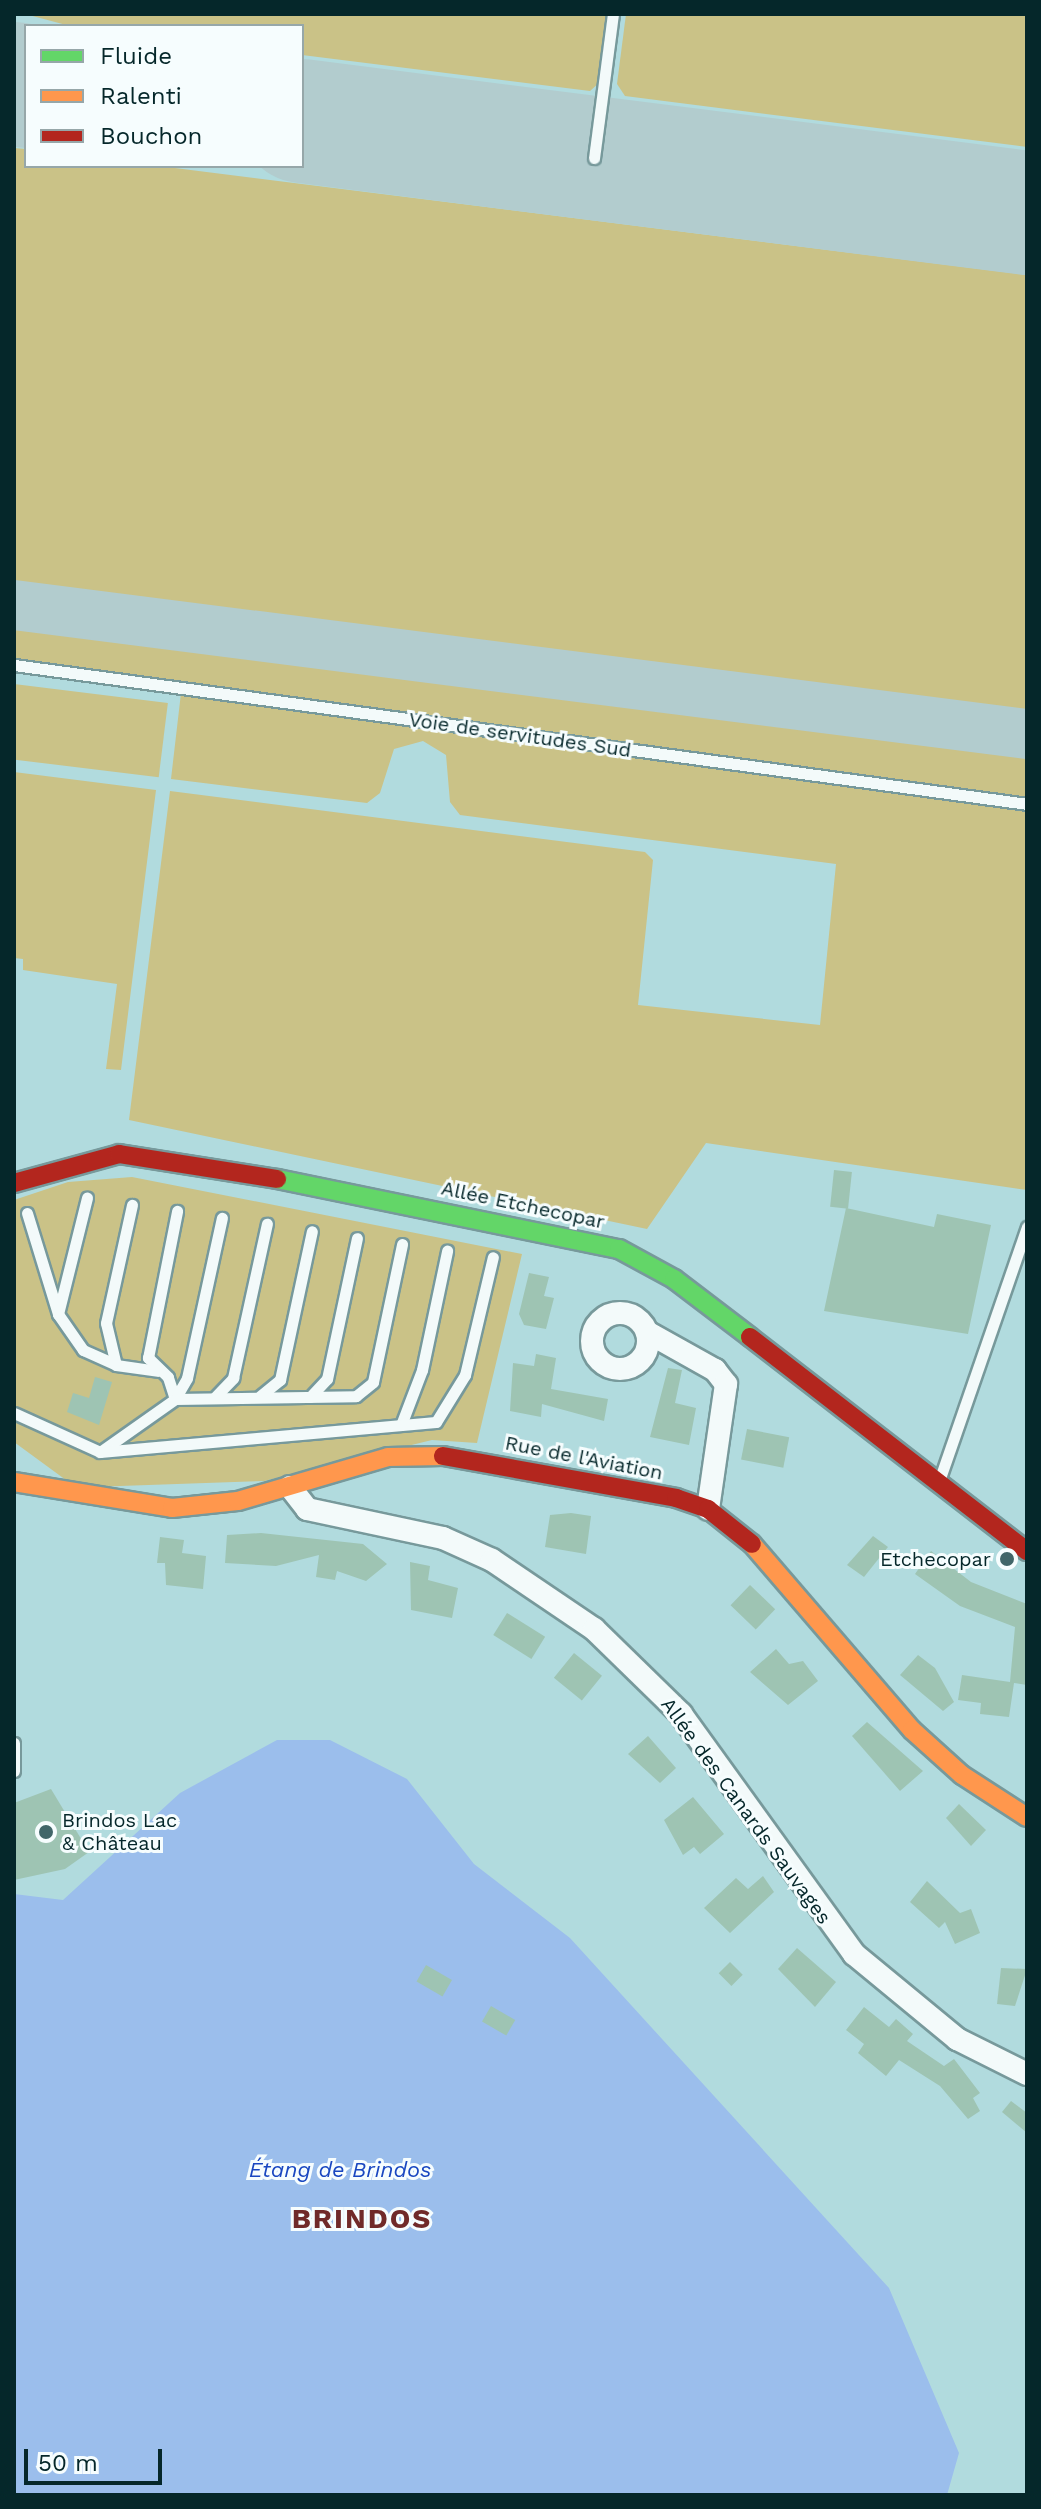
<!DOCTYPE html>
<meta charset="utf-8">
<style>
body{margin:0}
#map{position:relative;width:1041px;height:2509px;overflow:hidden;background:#b1dbde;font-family:"Work Sans",sans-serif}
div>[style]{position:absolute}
.green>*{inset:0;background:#cac287;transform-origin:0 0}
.water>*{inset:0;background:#9bbeec}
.taxiway>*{height:50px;margin:-25px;padding:0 25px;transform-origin:25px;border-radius:25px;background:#b2ccce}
.runway>*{height:124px;margin:-62px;padding:0 62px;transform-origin:62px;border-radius:62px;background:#b2ccce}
.building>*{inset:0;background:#9ec4b3;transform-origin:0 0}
.roads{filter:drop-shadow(2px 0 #77999b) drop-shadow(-2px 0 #77999b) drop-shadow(0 2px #77999b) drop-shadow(0 -2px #77999b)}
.lane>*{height:11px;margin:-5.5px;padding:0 5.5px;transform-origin:5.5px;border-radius:5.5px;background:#f3fafa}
.street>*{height:22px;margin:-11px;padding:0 11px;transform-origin:11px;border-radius:11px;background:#f3fafa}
.street>.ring{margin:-11px;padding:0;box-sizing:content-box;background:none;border:22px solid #f3fafa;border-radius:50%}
.fast>*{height:18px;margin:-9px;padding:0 9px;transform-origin:9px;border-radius:9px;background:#63d668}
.slow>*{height:18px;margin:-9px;padding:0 9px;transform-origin:9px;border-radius:9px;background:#ff974d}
.jam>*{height:18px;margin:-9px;padding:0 9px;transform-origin:9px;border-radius:9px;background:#b3261e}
.dots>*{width:22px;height:22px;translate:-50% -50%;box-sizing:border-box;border:4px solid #f6fdfe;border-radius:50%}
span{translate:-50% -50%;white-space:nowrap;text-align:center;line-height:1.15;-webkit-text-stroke:6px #f6fdfe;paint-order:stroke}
.street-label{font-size:20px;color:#05272a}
.poi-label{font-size:20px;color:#05272a}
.right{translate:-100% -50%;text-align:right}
.left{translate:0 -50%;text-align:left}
.water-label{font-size:22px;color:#1947c0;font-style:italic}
.district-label{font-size:28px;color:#702a29;font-weight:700;letter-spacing:2px}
.frame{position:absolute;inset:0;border:16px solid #05272a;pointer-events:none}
.legend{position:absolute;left:24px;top:24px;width:280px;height:144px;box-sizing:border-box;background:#f6fdfe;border:2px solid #96a7a9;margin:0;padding:10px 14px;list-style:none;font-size:24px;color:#05272a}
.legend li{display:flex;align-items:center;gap:16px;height:40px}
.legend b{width:40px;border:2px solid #96a7a9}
.scale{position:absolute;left:24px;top:2449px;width:138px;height:36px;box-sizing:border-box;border:4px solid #05272a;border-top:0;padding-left:10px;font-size:24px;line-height:28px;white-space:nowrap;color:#05272a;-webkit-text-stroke:6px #f6fdfe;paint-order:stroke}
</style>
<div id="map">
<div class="green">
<div style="clip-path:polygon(25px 14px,608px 14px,600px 82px,590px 91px,302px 55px,302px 26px,70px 26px)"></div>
<div style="clip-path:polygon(626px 14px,1027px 14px,1027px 147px,625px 96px,617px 84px)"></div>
<div style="clip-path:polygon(14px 148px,26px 149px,26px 166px,159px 166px,1027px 275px,1027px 724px,14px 595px)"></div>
<div style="clip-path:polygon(14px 616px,1027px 743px,1027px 800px,14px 661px)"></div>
<div style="left:14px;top:684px;width:155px;height:75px;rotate:7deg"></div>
<div style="clip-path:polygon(181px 693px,1027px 809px,1027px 1190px,706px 1143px,647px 1229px,129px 1120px,170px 791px,645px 852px,653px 860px,638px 1005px,820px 1025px,836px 864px,460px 815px,450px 802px,446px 755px,423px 741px,394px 749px,380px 793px,367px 803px,171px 779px)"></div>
<div style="clip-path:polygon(14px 772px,156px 790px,121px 1070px,106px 1069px,117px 984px,23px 970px,23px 959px,14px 958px)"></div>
<div style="clip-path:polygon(132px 1177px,522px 1254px,477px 1443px,432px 1440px,264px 1481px,91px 1487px,70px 1483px,14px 1442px,14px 1200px,68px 1182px)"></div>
</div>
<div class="water">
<div style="clip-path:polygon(277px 1740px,330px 1740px,407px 1779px,474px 1864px,570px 1938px,889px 2288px,959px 2453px,947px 2495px,14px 2495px,14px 1894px,63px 1900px,180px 1793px)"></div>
</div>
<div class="taxiway">
<div style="left:14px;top:70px;width:13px;rotate:27deg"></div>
<div style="left:14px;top:605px;width:1021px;rotate:7.26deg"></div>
</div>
<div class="runway">
<div style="left:14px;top:84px;width:12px;rotate:9deg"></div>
<div style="left:302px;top:121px;width:731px;rotate:7.23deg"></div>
</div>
<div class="building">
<div style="left:834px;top:1170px;width:18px;height:37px;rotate:6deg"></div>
<div style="clip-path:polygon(846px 1208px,934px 1227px,937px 1214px,991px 1225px,968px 1334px,824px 1311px)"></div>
<div style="clip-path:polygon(529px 1273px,549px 1277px,544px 1296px,554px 1298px,546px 1329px,524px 1325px,519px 1314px)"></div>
<div style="clip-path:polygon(536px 1354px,556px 1358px,551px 1389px,608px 1399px,604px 1421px,542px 1404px,541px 1417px,510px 1411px,513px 1363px,534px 1366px)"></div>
<div style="clip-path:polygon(668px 1368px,682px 1370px,675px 1403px,696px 1408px,689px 1445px,650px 1437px)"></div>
<div style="clip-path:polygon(95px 1377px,112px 1382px,99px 1425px,67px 1412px,73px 1393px,89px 1398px)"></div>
<div style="left:747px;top:1429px;width:43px;height:31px;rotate:11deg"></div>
<div style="clip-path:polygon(571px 1513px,591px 1516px,586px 1554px,545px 1547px,550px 1515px)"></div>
<div style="clip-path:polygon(261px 1533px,363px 1544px,387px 1564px,366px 1581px,337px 1571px,335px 1580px,316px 1577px,319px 1555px,276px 1566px,225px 1563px,227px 1535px)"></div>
<div style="clip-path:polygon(873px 1536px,888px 1547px,864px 1577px,847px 1565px)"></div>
<div style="clip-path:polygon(160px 1537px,184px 1540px,182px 1553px,206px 1556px,203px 1589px,166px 1585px,165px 1563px,157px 1563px)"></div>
<div style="clip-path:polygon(931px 1551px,971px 1582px,1027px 1604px,1027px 1685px,1014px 1683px,1009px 1717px,980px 1714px,981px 1703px,958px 1700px,962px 1675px,1010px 1682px,1015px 1627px,960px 1606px,915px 1574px)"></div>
<div style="clip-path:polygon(410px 1562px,430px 1566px,428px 1580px,458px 1588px,452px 1618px,411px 1610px)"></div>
<div style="left:750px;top:1585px;width:35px;height:28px;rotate:44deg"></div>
<div style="left:507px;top:1613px;width:45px;height:26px;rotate:32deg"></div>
<div style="clip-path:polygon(776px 1649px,789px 1664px,803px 1661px,818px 1681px,788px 1705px,750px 1672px)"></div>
<div style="left:574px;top:1653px;width:36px;height:32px;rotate:39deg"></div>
<div style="clip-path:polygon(918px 1655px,935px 1668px,954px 1702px,943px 1711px,900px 1675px)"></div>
<div style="clip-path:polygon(867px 1722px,923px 1771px,900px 1791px,852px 1736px)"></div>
<div style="clip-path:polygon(648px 1736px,676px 1768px,660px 1783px,628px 1754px)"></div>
<div style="clip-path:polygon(51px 1789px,89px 1852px,65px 1869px,14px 1880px,14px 1803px)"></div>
<div style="clip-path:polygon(693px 1797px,724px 1834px,700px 1854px,694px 1847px,683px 1855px,664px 1820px)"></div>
<div style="clip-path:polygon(959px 1804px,986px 1830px,971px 1846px,946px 1818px)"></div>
<div style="clip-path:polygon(763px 1876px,774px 1892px,730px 1933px,704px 1908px,736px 1878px,748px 1889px)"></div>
<div style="clip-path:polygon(927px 1881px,960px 1913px,971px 1909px,980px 1933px,955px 1944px,945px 1922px,939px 1928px,910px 1902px)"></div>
<div style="clip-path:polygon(797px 1948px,836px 1982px,815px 2007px,778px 1969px)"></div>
<div style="left:730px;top:1962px;width:18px;height:16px;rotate:45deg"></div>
<div style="left:426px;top:1965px;width:30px;height:19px;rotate:30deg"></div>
<div style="clip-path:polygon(1001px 1968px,1027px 1969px,1015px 2006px,997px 2004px)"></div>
<div style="left:491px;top:2006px;width:28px;height:18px;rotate:30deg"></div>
<div style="clip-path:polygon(864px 2007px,889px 2027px,896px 2019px,913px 2034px,907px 2041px,944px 2066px,954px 2059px,980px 2093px,973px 2098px,980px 2111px,968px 2119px,940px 2086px,899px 2060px,886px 2076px,858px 2053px,864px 2044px,846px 2030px)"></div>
<div style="clip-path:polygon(1011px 2101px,1027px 2113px,1027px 2133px,1002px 2112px)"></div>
</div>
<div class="roads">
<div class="lane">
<div style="left:594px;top:158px;width:145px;rotate:-82.5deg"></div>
<div style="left:14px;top:665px;width:1022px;rotate:7.81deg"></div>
<div style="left:27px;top:1213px;width:106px;rotate:72.9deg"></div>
<div style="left:58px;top:1314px;width:120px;rotate:-76deg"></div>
<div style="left:58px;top:1314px;width:44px;rotate:55.2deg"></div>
<div style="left:83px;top:1350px;width:36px;rotate:24deg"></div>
<div style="left:116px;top:1365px;width:42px;rotate:8.1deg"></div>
<div style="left:116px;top:1365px;width:43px;rotate:-103.4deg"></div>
<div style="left:106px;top:1323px;width:121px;rotate:-77.6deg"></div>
<div style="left:260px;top:1396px;width:26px;rotate:-39deg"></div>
<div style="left:280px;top:1380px;width:152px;rotate:-77.9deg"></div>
<div style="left:310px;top:1397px;width:25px;rotate:-47deg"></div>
<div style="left:327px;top:1379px;width:144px;rotate:-78deg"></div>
<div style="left:214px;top:1398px;width:28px;rotate:-46deg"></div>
<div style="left:233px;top:1378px;width:158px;rotate:-77.6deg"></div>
<div style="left:175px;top:1399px;width:23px;rotate:-108deg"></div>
<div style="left:168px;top:1377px;width:28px;rotate:-136deg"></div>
<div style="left:148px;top:1358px;width:150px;rotate:-78.8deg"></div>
<div style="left:175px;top:1399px;width:24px;rotate:-60deg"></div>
<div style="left:187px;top:1378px;width:164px;rotate:-77.7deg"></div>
<div style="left:14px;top:1413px;width:94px;rotate:24.4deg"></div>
<div style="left:100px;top:1452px;width:92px;rotate:-35.2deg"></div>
<div style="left:175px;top:1399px;width:181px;rotate:-0.9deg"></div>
<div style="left:356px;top:1396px;width:22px;rotate:-39deg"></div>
<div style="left:373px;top:1382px;width:141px;rotate:-78.1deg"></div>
<div style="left:401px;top:1425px;width:59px;rotate:-69.1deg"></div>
<div style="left:422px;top:1370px;width:122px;rotate:-78.1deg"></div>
<div style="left:100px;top:1452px;width:337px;rotate:-5.1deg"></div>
<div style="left:436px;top:1422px;width:55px;rotate:-58.3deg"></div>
<div style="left:465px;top:1375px;width:121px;rotate:-76.7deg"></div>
<div style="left:939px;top:1481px;width:269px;rotate:-70.9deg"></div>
<div style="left:14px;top:1743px;width:28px;rotate:90deg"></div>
</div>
<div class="street">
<div class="ring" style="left:592px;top:1313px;width:34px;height:34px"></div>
<div style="left:647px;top:1332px;width:78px;rotate:29.2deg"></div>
<div style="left:715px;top:1370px;width:18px;rotate:52deg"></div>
<div style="left:726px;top:1384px;width:126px;rotate:98.2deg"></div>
<div style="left:290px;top:1487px;width:28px;rotate:52deg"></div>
<div style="left:307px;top:1509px;width:139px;rotate:12deg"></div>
<div style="left:443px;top:1538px;width:54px;rotate:24.2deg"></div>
<div style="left:492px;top:1560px;width:123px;rotate:34.1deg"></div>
<div style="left:594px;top:1629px;width:122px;rotate:44.3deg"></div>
<div style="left:681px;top:1714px;width:296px;rotate:54.2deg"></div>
<div style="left:854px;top:1954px;width:134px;rotate:39.5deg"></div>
<div style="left:957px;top:2039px;width:78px;rotate:26.6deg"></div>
</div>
<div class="fast">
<div style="left:277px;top:1179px;width:349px;rotate:11.6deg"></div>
<div style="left:619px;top:1249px;width:63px;rotate:28.6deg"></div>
<div style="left:674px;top:1279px;width:96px;rotate:37.3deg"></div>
</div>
<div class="slow">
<div style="left:14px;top:1482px;width:160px;rotate:9.3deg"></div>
<div style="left:172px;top:1508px;width:66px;rotate:-6.1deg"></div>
<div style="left:238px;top:1501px;width:156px;rotate:-16.3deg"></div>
<div style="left:388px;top:1457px;width:55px;rotate:-1deg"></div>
<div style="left:752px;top:1544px;width:245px;rotate:49.3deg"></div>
<div style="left:912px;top:1730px;width:67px;rotate:42deg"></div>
<div style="left:962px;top:1775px;width:77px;rotate:32.9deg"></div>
</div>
<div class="jam">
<div style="left:14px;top:1183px;width:109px;rotate:-15.4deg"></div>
<div style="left:119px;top:1154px;width:160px;rotate:9deg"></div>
<div style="left:750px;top:1337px;width:350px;rotate:37.7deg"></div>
<div style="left:443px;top:1456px;width:237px;rotate:10.2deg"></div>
<div style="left:676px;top:1498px;width:34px;rotate:19deg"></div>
<div style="left:708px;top:1509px;width:56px;rotate:38.5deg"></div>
</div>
</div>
<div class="dots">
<div style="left:1007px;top:1559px;background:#416669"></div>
<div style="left:46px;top:1832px;background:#416669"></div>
</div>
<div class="street-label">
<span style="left:520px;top:735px;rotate:8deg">Voie de servitudes Sud</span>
<span style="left:523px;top:1205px;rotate:12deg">Allée Etchecopar</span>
<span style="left:584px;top:1458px;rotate:11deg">Rue de l'Aviation</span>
<span style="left:746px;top:1811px;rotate:54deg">Allée des Canards Sauvages</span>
</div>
<div class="poi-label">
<span class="right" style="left:991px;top:1559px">Etchecopar</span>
<span class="left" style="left:62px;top:1832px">Brindos Lac<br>&amp; Château</span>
</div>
<div class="water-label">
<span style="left:340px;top:2170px">Étang de Brindos</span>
</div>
<div class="district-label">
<span style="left:362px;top:2219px">BRINDOS</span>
</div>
<div class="frame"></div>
<ul class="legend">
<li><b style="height:10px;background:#63d668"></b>Fluide</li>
<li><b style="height:10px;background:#ff974d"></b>Ralenti</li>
<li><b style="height:10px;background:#b3261e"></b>Bouchon</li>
</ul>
<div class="scale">50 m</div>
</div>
